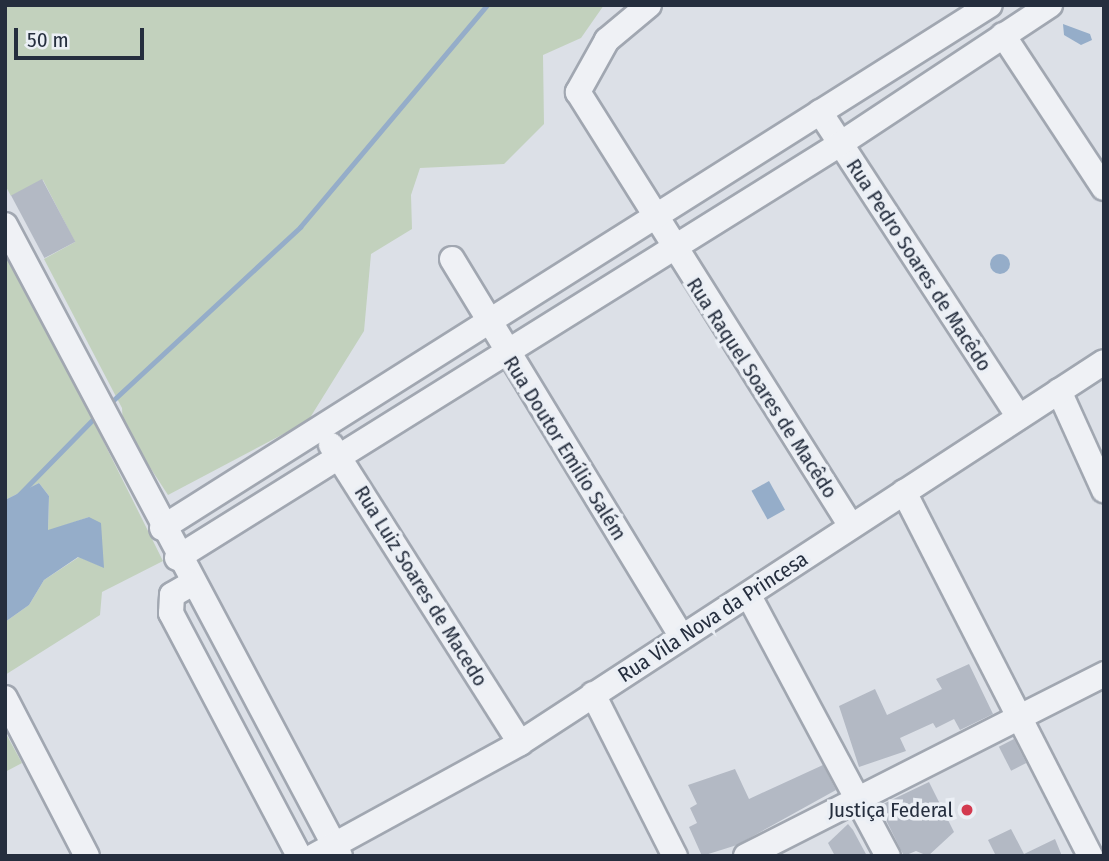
<!DOCTYPE html>
<meta charset="utf-8">
<style>
body{margin:0}
#map{position:relative;width:1109px;height:861px;overflow:hidden;background:#dce0e7;font-family:"Fira Sans Condensed",sans-serif}
div>[style]{position:absolute}
.green>*{inset:0;background:#c2d1bd}
.water>*{inset:0;background:#95adc9;transform-origin:0 0}
.round{border-radius:50%}
.stream>*{height:5px;margin:-2.5px;padding:0 2.5px;transform-origin:2.5px;border-radius:2.5px;background:#95adc9}
.building>*{inset:0;background:#b3b9c4;transform-origin:0 0}
.roads{filter:drop-shadow(2px 0 #a1a7b1) drop-shadow(-2px 0 #a1a7b1) drop-shadow(0 2px #a1a7b1) drop-shadow(0 -2px #a1a7b1)}
.minor>*{height:24px;margin:-12px;padding:0 12px;transform-origin:12px;border-radius:12px;background:#eff1f5}
.dots>*{width:19px;height:19px;translate:-50% -50%;box-sizing:border-box;border:4px solid #ebeff5;border-radius:50%}
span{translate:-50% -50%;white-space:nowrap;text-align:center;line-height:1.15;-webkit-text-stroke:7px #ebeff5;paint-order:stroke}
.street-label{font-size:21px;color:#252e3e}
.poi-label{font-size:21px;color:#252e3e}
.right{translate:-100% -50%;text-align:right}
.frame{position:absolute;inset:0;border:7px solid #252e3e;pointer-events:none}
.scale{position:absolute;left:14px;top:28px;width:130px;height:32px;box-sizing:border-box;border:4px solid #252e3e;border-top:0;padding-left:9px;font-size:21px;line-height:24px;white-space:nowrap;color:#252e3e;-webkit-text-stroke:5px #ebeff5;paint-order:stroke}
</style>
<div id="map">
<div class="green">
<div style="clip-path:polygon(5px 5px,604px 5px,581px 38px,543px 55px,544px 124px,504px 164px,420px 168px,411px 195px,412px 229px,371px 254px,364px 331px,308px 421px,168px 495px,123px 426px,122px 408px,44px 259px,75px 242px,43px 180px,11px 196px,5px 185px)"></div>
<div style="clip-path:polygon(5px 244px,163px 561px,102px 592px,100px 615px,5px 675px,5px 622px,29px 605px,44px 580px,79px 557px,103px 567px,89px 517px,48px 531px,49px 496px,39px 483px,5px 500px)"></div>
<div style="clip-path:polygon(5px 732px,22px 763px,5px 772px)"></div>
</div>
<div class="water">
<div style="clip-path:polygon(1063px 24px,1090px 34px,1092px 40px,1081px 45px,1064px 35px)"></div>
<div class="round" style="left:990px;top:254px;width:20px;height:20px"></div>
<div style="left:769px;top:481px;width:33px;height:20px;rotate:61deg"></div>
<div style="clip-path:polygon(39px 483px,49px 496px,48px 530px,89px 517px,101px 523px,104px 568px,78px 557px,44px 580px,29px 605px,5px 622px,5px 500px)"></div>
</div>
<div class="stream">
<div style="left:108px;top:405px;width:262px;rotate:-42.8deg"></div>
<div style="left:300px;top:227px;width:290px;rotate:-49.9deg"></div>
<div style="left:5px;top:509px;width:133px;rotate:-45.6deg"></div>
</div>
<div class="building">
<div style="left:42px;top:179px;width:71px;height:35px;rotate:62deg"></div>
<div style="clip-path:polygon(969px 664px,993px 714px,960px 730px,954px 719px,936px 728px,933px 723px,900px 738px,906px 751px,859px 767px,839px 706px,875px 689px,887px 715px,942px 689px,936px 679px)"></div>
<div style="left:1014px;top:739px;width:27px;height:17px;rotate:63deg"></div>
<div style="clip-path:polygon(823px 765px,836px 790px,737px 845px,702px 856px,689px 827px,697px 823px,690px 808px,697px 804px,688px 785px,735px 769px,749px 799px)"></div>
<div style="clip-path:polygon(929px 782px,954px 832px,928px 856px,916px 851px,904px 856px,879px 806px)"></div>
<div style="clip-path:polygon(848px 824px,853px 830px,867px 856px,835px 856px,828px 843px)"></div>
<div style="clip-path:polygon(1011px 829px,1024px 854px,1055px 839px,1062px 856px,996px 856px,988px 840px)"></div>
</div>
<div class="roads">
<div class="minor">
<div style="left:649px;top:5px;width:55px;rotate:140.2deg"></div>
<div style="left:607px;top:40px;width:60px;rotate:119.1deg"></div>
<div style="left:578px;top:92px;width:513px;rotate:57.83deg"></div>
<div style="left:1003px;top:35px;width:183px;rotate:56.6deg"></div>
<div style="left:820px;top:112px;width:364px;rotate:56.9deg"></div>
<div style="left:5px;top:225px;width:714px;rotate:62.04deg"></div>
<div style="left:452px;top:259px;width:441px;rotate:58.7deg"></div>
<div style="left:1059px;top:391px;width:109px;rotate:65.6deg"></div>
<div style="left:331px;top:445px;width:353px;rotate:57.6deg"></div>
<div style="left:904px;top:492px;width:409px;rotate:62.9deg"></div>
<div style="left:162px;top:528px;width:979px;rotate:-32.28deg"></div>
<div style="left:177px;top:558px;width:782px;rotate:-31.98deg"></div>
<div style="left:840px;top:144px;width:252px;rotate:-33.5deg"></div>
<div style="left:191px;top:584px;width:22px;rotate:150deg"></div>
<div style="left:172px;top:595px;width:18px;rotate:93deg"></div>
<div style="left:171px;top:613px;width:275px;rotate:62.2deg"></div>
<div style="left:749px;top:596px;width:295px;rotate:61.9deg"></div>
<div style="left:593px;top:694px;width:182px;rotate:63.2deg"></div>
<div style="left:5px;top:698px;width:178px;rotate:62.6deg"></div>
<div style="left:314px;top:856px;width:235px;rotate:-28.7deg"></div>
<div style="left:520px;top:743px;width:697px;rotate:-33.12deg"></div>
<div style="left:746px;top:856px;width:402px;rotate:-26.9deg"></div>
</div>
</div>
<div class="dots">
<div style="left:967px;top:810px;background:#d33a4f"></div>
</div>
<div class="street-label">
<span style="left:919px;top:265px;rotate:57deg">Rua Pedro Soares de Macêdo</span>
<span style="left:762px;top:388px;rotate:57deg">Rua Raquel Soares de Macêdo</span>
<span style="left:565px;top:448px;rotate:58deg">Rua Doutor Emílio Salém</span>
<span style="left:421px;top:586px;rotate:58deg">Rua Luiz Soares de Macedo</span>
<span style="left:713px;top:617px;rotate:-33deg">Rua Vila Nova da Princesa</span>
</div>
<div class="poi-label">
<span class="right" style="left:953px;top:810px">Justiça Federal</span>
</div>
<div class="frame"></div>
<div class="scale">50 m</div>
</div>
